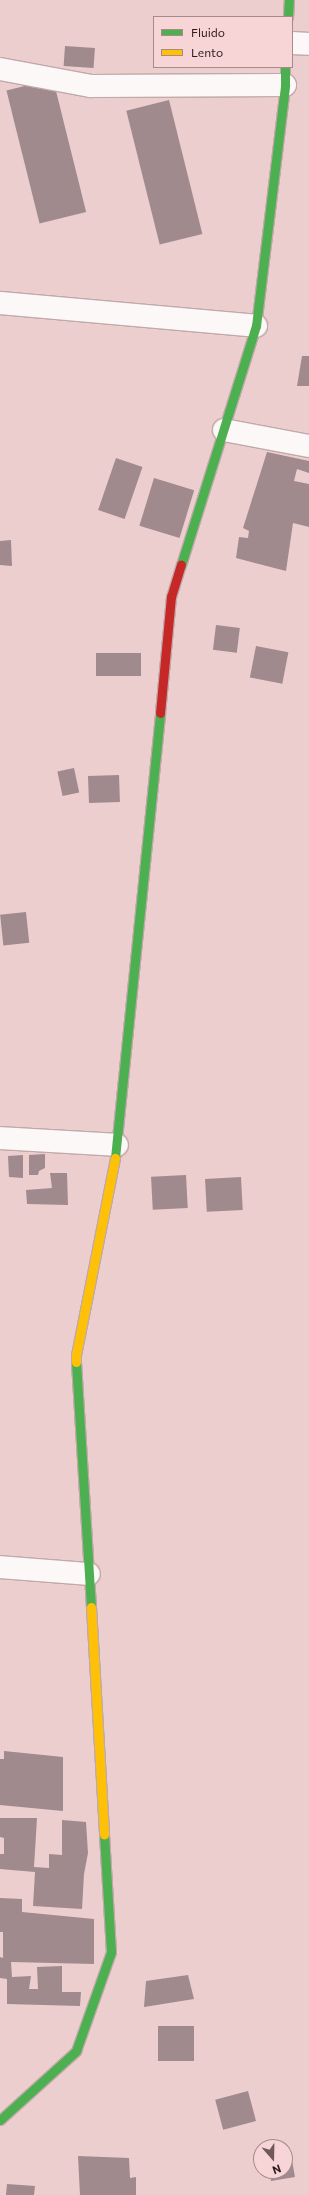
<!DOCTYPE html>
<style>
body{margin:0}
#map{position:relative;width:309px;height:2195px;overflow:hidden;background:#eccece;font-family:Commissioner,sans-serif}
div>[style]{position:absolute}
.building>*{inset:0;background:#a08a8d;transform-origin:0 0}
.roads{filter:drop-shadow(1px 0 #c1a9a9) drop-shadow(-1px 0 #c1a9a9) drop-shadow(0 1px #c1a9a9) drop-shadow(0 -1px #c1a9a9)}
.street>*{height:22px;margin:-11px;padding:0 11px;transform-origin:11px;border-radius:11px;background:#fcf8f8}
.fast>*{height:9px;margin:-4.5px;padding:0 4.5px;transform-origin:4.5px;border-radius:4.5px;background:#4caf50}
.slow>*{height:9px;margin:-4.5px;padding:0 4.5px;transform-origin:4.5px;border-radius:4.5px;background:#ffc107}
.jam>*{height:9px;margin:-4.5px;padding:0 4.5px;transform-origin:4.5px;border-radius:4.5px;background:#c62828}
span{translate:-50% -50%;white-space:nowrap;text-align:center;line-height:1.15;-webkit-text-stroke:4px #f7d4d5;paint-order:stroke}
.legend{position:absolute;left:153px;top:16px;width:140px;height:52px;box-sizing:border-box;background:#f7d4d5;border:1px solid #a78a8b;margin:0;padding:5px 7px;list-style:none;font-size:12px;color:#2e1a1b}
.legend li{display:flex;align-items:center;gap:8px;height:20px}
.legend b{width:20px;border:1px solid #a78a8b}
.north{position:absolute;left:253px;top:2139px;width:40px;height:40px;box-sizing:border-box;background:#f7d4d5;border:1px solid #a78a8b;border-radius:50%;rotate:160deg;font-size:11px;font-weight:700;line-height:16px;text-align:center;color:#2e1a1b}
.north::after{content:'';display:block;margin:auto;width:14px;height:18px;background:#70595a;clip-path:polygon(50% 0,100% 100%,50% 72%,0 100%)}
</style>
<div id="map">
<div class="building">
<div style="left:65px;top:46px;width:30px;height:20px;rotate:4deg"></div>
<div style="left:53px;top:79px;width:137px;height:48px;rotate:76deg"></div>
<div style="left:169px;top:100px;width:138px;height:44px;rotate:76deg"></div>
<div style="clip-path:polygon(302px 356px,309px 356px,309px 386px,297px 386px)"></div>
<div style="clip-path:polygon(267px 452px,309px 461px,309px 473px,297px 469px,294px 481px,309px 484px,309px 527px,293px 523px,286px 571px,236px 558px,239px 537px,248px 538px,249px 531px,243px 528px)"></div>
<div style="left:116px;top:458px;width:28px;height:55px;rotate:19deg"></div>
<div style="left:154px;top:478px;width:42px;height:50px;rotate:17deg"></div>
<div style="clip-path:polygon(11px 540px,12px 566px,0 565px,0 541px)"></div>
<div style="left:216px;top:625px;width:24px;height:25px;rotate:7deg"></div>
<div style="left:256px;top:646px;width:33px;height:32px;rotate:11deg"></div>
<div style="left:96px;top:653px;width:45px;height:23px"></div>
<div style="left:74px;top:768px;width:25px;height:17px;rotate:78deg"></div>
<div style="left:119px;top:775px;width:27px;height:31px;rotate:88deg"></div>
<div style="left:26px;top:912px;width:31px;height:26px;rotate:84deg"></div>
<div style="clip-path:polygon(45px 1154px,45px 1168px,39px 1171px,38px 1175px,29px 1175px,29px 1155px)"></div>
<div style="clip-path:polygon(23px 1155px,23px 1178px,9px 1177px,8px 1156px)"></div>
<div style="clip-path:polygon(50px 1173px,67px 1173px,68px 1205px,27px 1204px,26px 1190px,52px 1188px)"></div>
<div style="left:186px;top:1175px;width:33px;height:35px;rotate:87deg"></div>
<div style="left:241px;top:1177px;width:33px;height:36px;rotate:87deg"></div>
<div style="clip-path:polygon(4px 1751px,63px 1757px,63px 1811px,0 1805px,0 1759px,4px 1759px)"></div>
<div style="clip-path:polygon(0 1818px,37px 1818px,34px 1867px,49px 1868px,49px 1854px,62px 1855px,62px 1820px,86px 1822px,88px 1853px,84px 1874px,82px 1909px,33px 1906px,35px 1872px,0 1869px,0 1854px,4px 1854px,4px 1838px,0 1837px)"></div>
<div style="clip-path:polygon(0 1898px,22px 1899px,22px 1912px,94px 1919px,94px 1964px,11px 1962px,12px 1977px,31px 1976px,29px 1989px,38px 1989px,37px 1967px,62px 1966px,62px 1992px,81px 1992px,80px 2006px,7px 2004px,7px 1979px,0 1978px,0 1957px,3px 1958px,3px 1932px,0 1932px)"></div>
<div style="clip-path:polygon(188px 1975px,194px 1999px,144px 2007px,146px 1981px)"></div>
<div style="left:158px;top:2026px;width:36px;height:35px"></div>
<div style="left:248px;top:2091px;width:31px;height:34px;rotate:75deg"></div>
<div style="clip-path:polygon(291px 2155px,295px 2177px,271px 2181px,269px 2171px,285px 2171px,285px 2156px)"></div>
<div style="clip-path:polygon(78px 2156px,129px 2158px,130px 2178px,136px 2177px,136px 2195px,80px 2195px)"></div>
<div style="clip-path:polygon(7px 2184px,35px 2186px,34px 2195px,6px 2195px)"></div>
</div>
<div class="roads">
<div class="street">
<div style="left:292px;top:43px;width:17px;rotate:3deg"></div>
<div style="left:0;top:69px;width:93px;rotate:10.6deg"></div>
<div style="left:91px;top:86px;width:194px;rotate:-0.3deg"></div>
<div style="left:0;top:303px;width:257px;rotate:5.1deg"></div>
<div style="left:224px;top:430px;width:86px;rotate:10.7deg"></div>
<div style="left:0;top:1138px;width:117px;rotate:3.4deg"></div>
<div style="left:0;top:1567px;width:89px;rotate:4.5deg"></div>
</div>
<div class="fast">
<div style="left:288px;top:17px;width:17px;rotate:-87deg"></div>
<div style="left:181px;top:565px;width:250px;rotate:-72.6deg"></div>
<div style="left:256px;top:326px;width:243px;rotate:-83.1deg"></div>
<div style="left:285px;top:85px;width:18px;rotate:-90deg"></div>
<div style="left:115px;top:1158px;width:447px;rotate:-84.2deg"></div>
<div style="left:76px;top:1362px;width:245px;rotate:86.5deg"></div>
<div style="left:0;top:2120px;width:103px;rotate:-42.2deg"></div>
<div style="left:76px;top:2051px;width:105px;rotate:-70.5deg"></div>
<div style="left:111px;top:1952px;width:117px;rotate:-93.4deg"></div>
</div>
<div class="slow">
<div style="left:76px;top:1362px;width:7px;rotate:-90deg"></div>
<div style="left:76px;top:1355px;width:201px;rotate:-78.8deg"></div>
<div style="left:91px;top:1607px;width:228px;rotate:86.7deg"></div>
</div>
<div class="jam">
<div style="left:160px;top:713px;width:117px;rotate:-84.6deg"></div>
<div style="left:171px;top:597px;width:34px;rotate:-73deg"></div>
</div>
</div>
<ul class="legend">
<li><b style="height:5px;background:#4caf50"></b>Fluido</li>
<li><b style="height:5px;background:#ffc107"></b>Lento</li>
</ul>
<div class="north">N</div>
</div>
